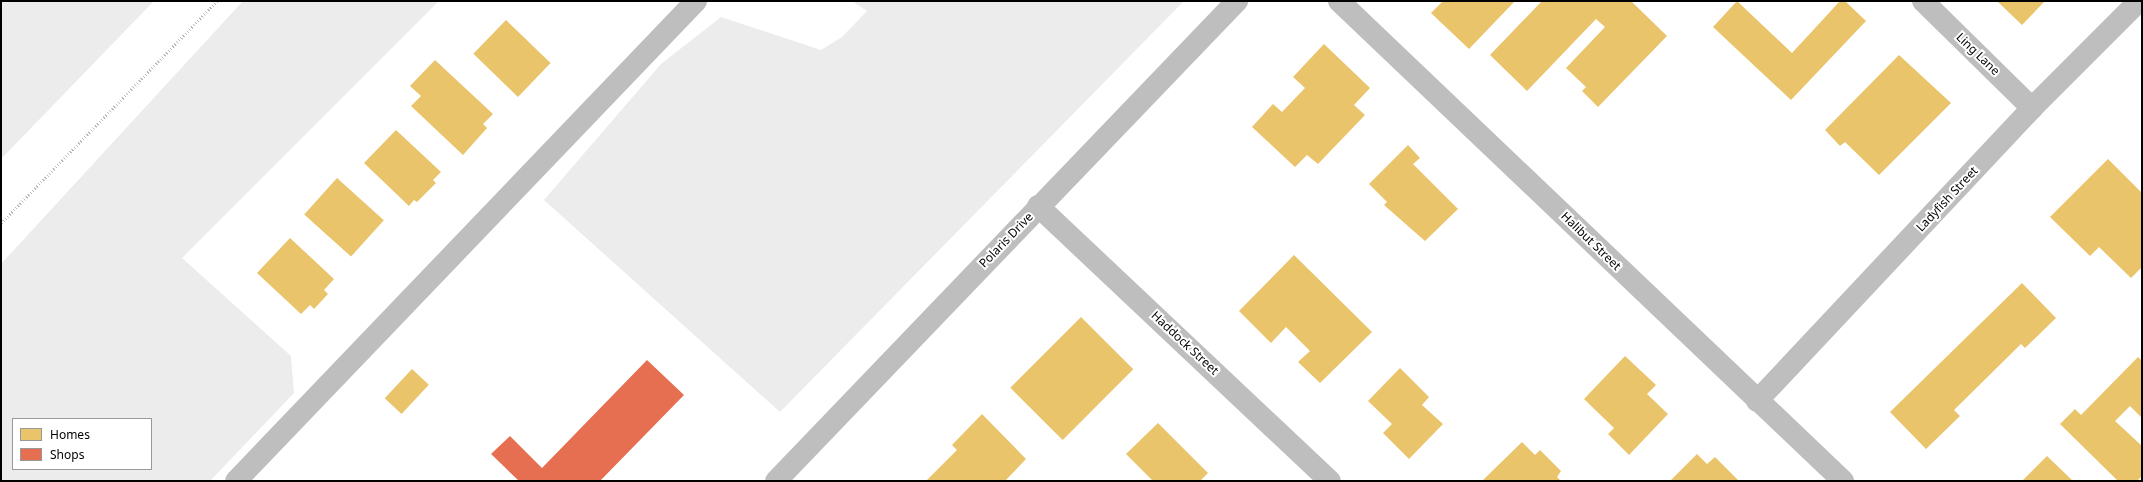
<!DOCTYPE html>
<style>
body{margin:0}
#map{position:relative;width:2143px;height:482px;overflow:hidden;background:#fff;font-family:"Noto Sans",sans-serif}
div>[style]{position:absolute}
.green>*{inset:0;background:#ececec}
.homes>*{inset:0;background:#e9c46a;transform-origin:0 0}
.shops>*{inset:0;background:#e76f51}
.path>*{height:2.5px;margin-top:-1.25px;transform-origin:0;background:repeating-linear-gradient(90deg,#b9b9b9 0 1px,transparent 0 3px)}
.minor>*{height:22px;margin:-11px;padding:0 11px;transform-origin:11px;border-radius:11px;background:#bebebe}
span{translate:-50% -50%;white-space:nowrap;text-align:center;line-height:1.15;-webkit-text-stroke:4px #fff;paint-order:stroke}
.street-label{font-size:12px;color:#000}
.frame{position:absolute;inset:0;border:2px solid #000;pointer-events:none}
.legend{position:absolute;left:12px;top:418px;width:140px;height:52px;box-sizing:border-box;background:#fff;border:1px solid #999;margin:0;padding:5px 7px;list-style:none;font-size:12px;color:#000}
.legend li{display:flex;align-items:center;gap:8px;height:20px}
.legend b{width:20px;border:1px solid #999}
</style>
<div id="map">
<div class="green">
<div style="clip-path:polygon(1px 1px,154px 1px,1px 159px)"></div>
<div style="clip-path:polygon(evenodd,243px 1px,439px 1px,182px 258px,291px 356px,294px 393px,210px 481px,1px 481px,1px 264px,243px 1px,13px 419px,151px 419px,151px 469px,13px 469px,13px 419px)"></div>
<div style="clip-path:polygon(852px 1px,1184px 1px,780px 412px,544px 200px,661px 64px,721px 17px,821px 50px,842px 37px,867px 11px)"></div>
</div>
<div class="homes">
<div style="clip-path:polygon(1443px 1px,1515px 1px,1469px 49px,1431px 13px)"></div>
<div style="clip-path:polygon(1542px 1px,1631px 1px,1667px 36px,1598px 107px,1582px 91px,1586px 87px,1566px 68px,1605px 27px,1596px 19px,1527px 91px,1490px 55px)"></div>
<div style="clip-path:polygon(1737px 1px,1792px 53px,1840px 1px,1845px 1px,1866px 21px,1791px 100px,1713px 27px)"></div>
<div style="clip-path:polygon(1997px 1px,2045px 1px,2022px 25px)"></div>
<div style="left:506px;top:20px;width:62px;height:47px;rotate:44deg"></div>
<div style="clip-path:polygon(1324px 44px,1370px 88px,1354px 105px,1365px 115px,1318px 164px,1307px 155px,1295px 167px,1252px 127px,1273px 104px,1282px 112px,1305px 88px,1293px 77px)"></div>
<div style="clip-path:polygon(1899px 55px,1951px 103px,1879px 175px,1845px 142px,1840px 146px,1825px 130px)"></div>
<div style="clip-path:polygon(435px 60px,493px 114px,483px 124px,487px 128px,463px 155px,411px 106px,421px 96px,410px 86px)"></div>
<div style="clip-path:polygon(396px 130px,441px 172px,433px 180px,436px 183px,417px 202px,414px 200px,409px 206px,364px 163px)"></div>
<div style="clip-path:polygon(1408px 145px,1420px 158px,1413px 164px,1458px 209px,1425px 241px,1384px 205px,1387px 202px,1369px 184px)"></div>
<div style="clip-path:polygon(2108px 159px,2142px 193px,2142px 267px,2131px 278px,2099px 247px,2090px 256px,2050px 217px)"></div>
<div style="left:337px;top:178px;width:63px;height:49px;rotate:42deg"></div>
<div style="clip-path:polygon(290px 238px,334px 279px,324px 290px,328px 294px,314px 309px,310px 305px,301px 314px,257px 273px)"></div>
<div style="clip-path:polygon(1294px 255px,1372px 332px,1320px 383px,1298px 362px,1310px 351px,1286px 327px,1271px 343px,1239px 311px)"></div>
<div style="clip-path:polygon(2022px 283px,2056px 318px,2025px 348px,2021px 344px,1954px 410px,1960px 416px,1926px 449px,1890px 412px)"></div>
<div style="left:1081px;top:317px;width:74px;height:100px;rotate:45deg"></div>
<div style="clip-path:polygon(1625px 356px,1656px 385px,1647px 394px,1668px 414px,1629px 455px,1608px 434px,1614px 428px,1584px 399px)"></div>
<div style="clip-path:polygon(2138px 357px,2142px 361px,2142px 418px,2130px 406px,2115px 421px,2142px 446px,2142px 476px,2137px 481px,2118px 481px,2060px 424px,2075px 409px,2081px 415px)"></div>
<div style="clip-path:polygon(1400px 368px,1429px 397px,1422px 405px,1443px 424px,1409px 459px,1383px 433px,1392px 424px,1368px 401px)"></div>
<div style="left:412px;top:369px;width:23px;height:40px;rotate:43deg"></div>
<div style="clip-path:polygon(982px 414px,1026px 459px,1005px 481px,926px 481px,957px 450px,952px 445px)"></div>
<div style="clip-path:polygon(1158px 423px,1208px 473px,1200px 481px,1153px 481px,1126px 454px)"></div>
<div style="clip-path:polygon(1522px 442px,1535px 455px,1540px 450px,1561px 471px,1557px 477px,1561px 481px,1482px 481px)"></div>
<div style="clip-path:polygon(1697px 454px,1707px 464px,1715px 457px,1739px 481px,1670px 481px)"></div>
<div style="clip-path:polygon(2047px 456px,2073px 481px,2022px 481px)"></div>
</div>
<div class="shops">
<div style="clip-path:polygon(647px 360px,684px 395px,600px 481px,519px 481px,491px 454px,510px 436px,542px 468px)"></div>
</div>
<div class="path">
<div style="left:1px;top:223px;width:310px;rotate:-45.8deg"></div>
</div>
<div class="minor">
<div style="left:1339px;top:1px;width:696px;rotate:43.6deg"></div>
<div style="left:1923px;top:1px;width:153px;rotate:44.5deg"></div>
<div style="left:1038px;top:206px;width:401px;rotate:43.3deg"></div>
<div style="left:1757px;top:401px;width:402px;rotate:-46.8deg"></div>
<div style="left:2032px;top:108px;width:151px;rotate:-45deg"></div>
<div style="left:236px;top:481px;width:665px;rotate:-46.22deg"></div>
<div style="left:776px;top:481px;width:666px;rotate:-46.16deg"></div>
</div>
<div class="street-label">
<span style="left:1978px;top:54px;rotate:44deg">Ling Lane</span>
<span style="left:1947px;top:199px;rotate:-47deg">Ladyfish Street</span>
<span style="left:1006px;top:240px;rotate:-46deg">Polaris Drive</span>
<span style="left:1591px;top:241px;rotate:44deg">Halibut Street</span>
<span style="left:1185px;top:343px;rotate:43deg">Haddock Street</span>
</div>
<div class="frame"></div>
<ul class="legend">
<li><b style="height:11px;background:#e9c46a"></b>Homes</li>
<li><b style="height:11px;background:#e76f51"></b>Shops</li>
</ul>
</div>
